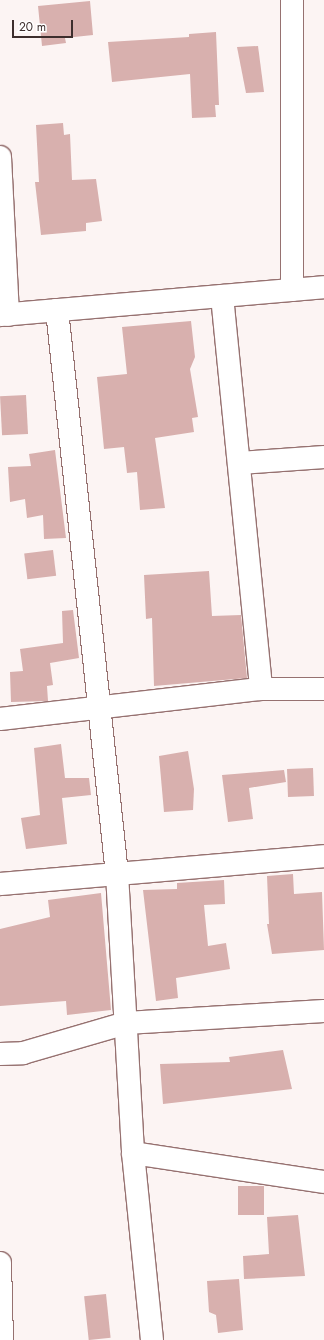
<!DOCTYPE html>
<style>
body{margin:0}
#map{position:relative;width:324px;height:1340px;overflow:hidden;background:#fcf4f3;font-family:Jost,sans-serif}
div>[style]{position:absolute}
.building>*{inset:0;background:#d8b0ae;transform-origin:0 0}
.roads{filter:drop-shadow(1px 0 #967170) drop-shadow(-1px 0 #967170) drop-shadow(0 1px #967170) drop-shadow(0 -1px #967170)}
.street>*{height:22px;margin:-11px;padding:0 11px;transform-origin:11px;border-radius:11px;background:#fff}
span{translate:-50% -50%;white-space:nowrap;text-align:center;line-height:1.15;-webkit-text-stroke:3px #fff;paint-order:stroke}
.scale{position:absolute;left:12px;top:20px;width:61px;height:18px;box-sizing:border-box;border:2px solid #3d2e2d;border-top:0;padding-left:5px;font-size:12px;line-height:14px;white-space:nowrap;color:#3d2e2d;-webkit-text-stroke:3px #fff;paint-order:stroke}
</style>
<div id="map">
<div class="building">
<div style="clip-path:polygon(90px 1px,93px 35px,65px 38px,66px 43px,42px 46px,38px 6px)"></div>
<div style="clip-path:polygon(216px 32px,219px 105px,215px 105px,216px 117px,192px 118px,190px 74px,112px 82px,108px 42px,189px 37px,189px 34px)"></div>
<div style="clip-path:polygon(258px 46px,264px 92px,246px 93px,237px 47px)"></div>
<div style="clip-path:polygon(63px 123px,64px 135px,70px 134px,72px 180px,96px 179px,102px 221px,86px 223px,86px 231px,41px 235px,35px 182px,39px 182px,36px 125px)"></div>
<div style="clip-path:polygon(191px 321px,195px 357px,190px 369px,198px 417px,192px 418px,194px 432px,155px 438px,165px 508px,140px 510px,137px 472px,127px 473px,124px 447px,104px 449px,97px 377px,127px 374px,122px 327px)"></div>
<div style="left:26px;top:395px;width:39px;height:26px;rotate:87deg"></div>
<div style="clip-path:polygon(55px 450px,66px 538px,44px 539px,43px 515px,27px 518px,25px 499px,10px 502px,8px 467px,31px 466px,29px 454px)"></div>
<div style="left:53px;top:550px;width:26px;height:29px;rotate:83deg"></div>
<div style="clip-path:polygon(209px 571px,212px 616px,241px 615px,247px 678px,154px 686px,152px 618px,146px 619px,144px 575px)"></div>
<div style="clip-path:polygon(73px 610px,79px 658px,50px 663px,53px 685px,47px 686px,48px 701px,11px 702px,10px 672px,23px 671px,20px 649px,63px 643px,62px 611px)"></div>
<div style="clip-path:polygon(61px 744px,65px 778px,89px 778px,91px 795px,62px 798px,67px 844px,26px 849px,21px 818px,40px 815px,34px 748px)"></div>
<div style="clip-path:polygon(188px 751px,194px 789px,193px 810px,164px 812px,159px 756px)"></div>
<div style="left:313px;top:768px;width:28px;height:26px;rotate:88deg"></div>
<div style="clip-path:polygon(284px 770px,286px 782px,249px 788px,253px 819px,228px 822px,222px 775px)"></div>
<div style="clip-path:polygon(293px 874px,294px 894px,322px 892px,324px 950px,272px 954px,267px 924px,269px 924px,267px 876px)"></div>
<div style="clip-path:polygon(224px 880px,225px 904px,204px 905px,208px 946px,226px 943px,230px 969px,176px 978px,178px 998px,156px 1001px,143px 890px,177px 889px,177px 883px)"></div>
<div style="clip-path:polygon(101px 893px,111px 1010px,67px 1015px,66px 1001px,0 1006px,0 929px,50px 917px,48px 900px)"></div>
<div style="clip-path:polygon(283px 1050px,292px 1089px,163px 1104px,160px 1064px,230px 1062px,229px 1057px)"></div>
<div style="left:238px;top:1186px;width:26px;height:29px"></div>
<div style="clip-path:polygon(298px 1215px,305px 1276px,244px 1279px,243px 1256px,269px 1254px,267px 1217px)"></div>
<div style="clip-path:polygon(239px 1279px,243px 1330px,218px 1333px,216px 1315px,209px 1312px,207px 1281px)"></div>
<div style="left:106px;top:1294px;width:44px;height:22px;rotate:84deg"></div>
</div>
<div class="roads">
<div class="street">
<div style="left:292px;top:0;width:290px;rotate:90deg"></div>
<div style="left:0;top:157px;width:158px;rotate:87.1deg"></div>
<div style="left:222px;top:296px;width:395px;rotate:84.3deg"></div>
<div style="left:57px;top:310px;width:567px;rotate:83.93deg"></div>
<div style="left:117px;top:874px;width:279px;rotate:86.7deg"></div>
<div style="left:133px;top:1153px;width:188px;rotate:84.2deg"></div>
<div style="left:0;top:315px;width:325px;rotate:-4.9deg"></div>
<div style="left:240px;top:463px;width:84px;rotate:-4.1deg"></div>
<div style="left:0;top:719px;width:263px;rotate:-6.6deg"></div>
<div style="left:261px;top:689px;width:63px"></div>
<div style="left:0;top:884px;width:325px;rotate:-4.9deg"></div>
<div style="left:0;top:1054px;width:23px;rotate:-2deg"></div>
<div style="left:23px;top:1053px;width:107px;rotate:-16.2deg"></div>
<div style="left:126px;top:1023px;width:198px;rotate:-3.5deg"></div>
<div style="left:133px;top:1153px;width:193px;rotate:8.6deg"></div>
<div style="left:0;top:1263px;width:77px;rotate:88.5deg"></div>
</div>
</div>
<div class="scale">20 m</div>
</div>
